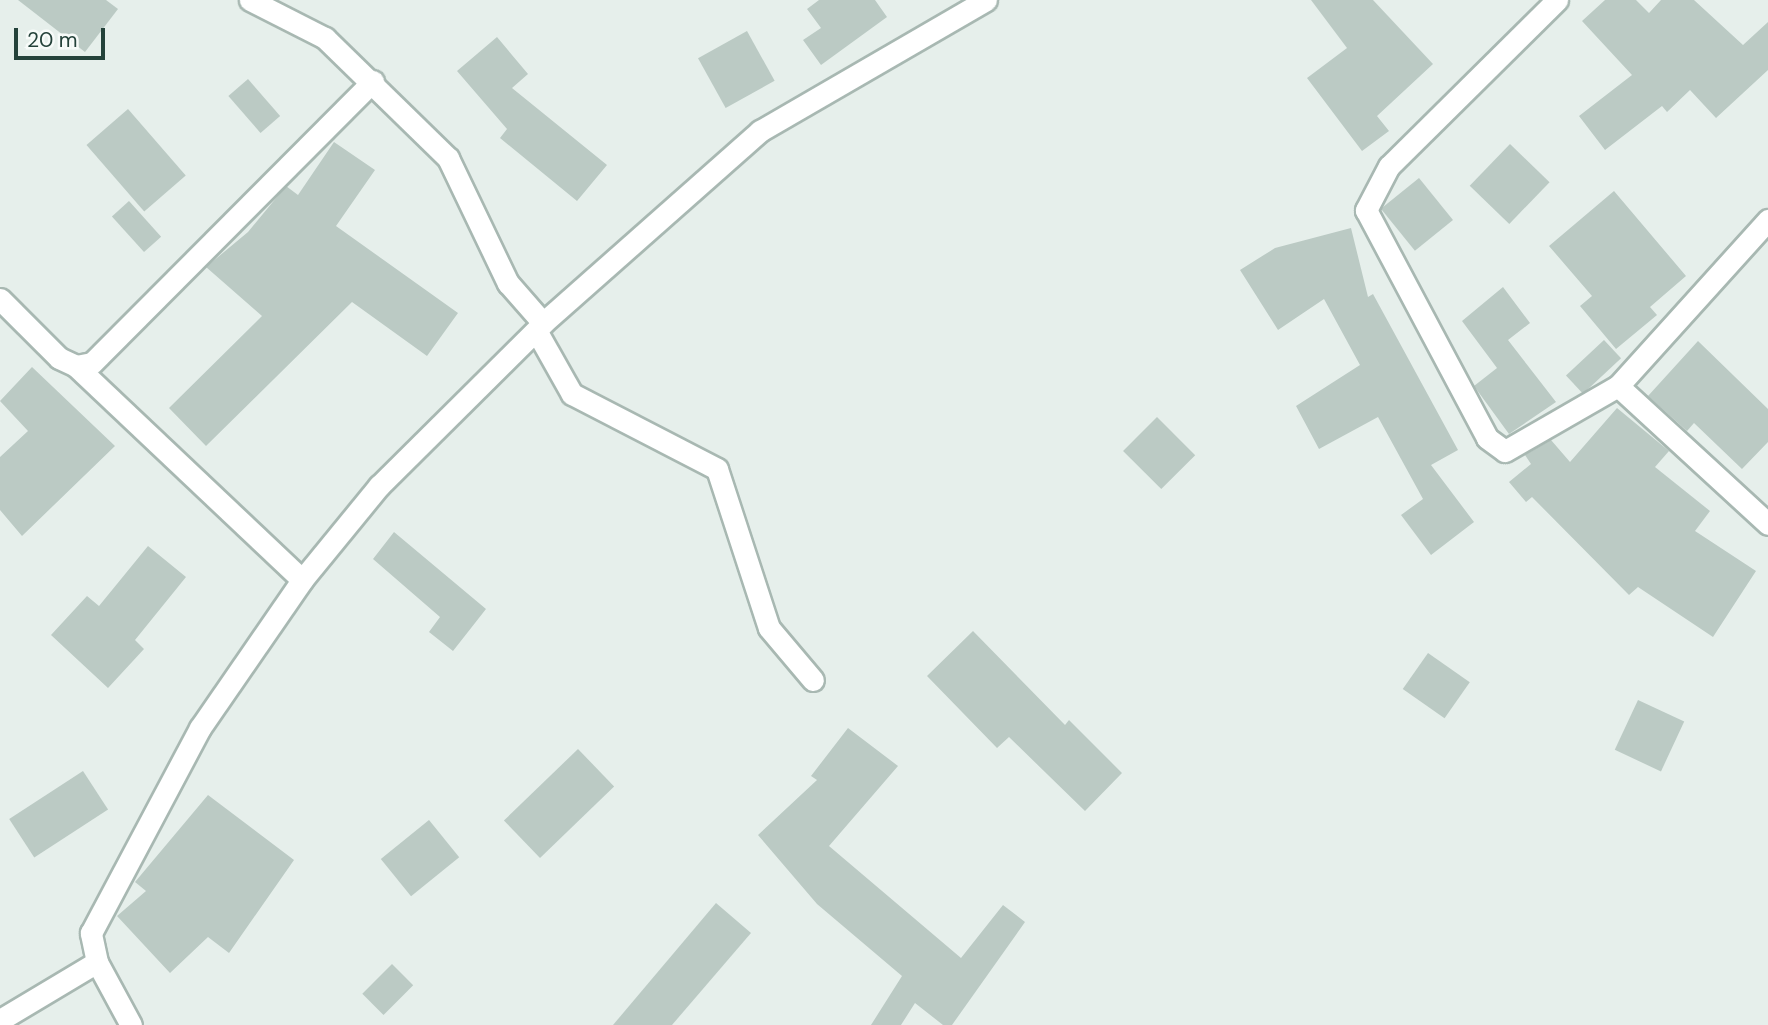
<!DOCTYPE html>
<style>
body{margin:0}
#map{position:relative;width:1768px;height:1025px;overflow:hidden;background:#e6efeb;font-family:"DM Sans",sans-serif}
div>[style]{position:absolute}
.building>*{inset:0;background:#bbcac4;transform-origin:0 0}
.roads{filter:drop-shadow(2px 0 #a8b8b2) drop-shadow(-2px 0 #a8b8b2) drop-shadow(0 2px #a8b8b2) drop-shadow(0 -2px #a8b8b2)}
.minor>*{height:21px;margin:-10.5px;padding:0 10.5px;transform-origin:10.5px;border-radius:10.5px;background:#fff}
span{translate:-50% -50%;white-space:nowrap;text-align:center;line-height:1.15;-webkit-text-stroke:5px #f7fbf9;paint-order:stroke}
.scale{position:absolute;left:14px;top:28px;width:91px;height:32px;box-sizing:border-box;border:4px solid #24423a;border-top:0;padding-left:9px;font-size:21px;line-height:24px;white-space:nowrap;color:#24423a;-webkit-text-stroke:5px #f7fbf9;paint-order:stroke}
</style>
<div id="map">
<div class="building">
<div style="clip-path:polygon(18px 0,106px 0,118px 9px,85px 52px)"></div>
<div style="clip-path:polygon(819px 0,875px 0,887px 17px,821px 65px,803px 40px,821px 28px,807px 9px)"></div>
<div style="clip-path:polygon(1311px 0,1373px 0,1433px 64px,1377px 116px,1389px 131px,1362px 151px,1307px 78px,1347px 48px)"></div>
<div style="clip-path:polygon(1605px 0,1636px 0,1649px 13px,1661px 0,1694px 0,1743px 45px,1768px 22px,1768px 70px,1716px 118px,1690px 90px,1667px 112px,1662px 106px,1605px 150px,1579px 116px,1632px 75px,1582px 21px)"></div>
<div style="left:747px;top:31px;width:57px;height:56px;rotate:61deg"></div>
<div style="clip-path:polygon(497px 37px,528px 74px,512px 88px,607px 165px,577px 201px,500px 138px,507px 129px,457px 71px)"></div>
<div style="left:248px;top:79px;width:49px;height:26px;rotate:49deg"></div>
<div style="left:128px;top:109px;width:88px;height:55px;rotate:49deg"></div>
<div style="clip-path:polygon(334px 142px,375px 170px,336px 226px,458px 313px,427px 356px,352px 302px,206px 446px,169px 408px,262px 316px,206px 267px,248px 232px,286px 186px,298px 195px)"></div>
<div style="left:1510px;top:144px;width:55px;height:58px;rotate:44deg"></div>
<div style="left:1419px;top:178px;width:54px;height:49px;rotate:51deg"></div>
<div style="clip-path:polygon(1614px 191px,1686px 276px,1650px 307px,1657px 315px,1616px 349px,1580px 306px,1592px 296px,1549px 246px)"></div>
<div style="left:129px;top:201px;width:48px;height:23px;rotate:48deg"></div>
<div style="clip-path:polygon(1351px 228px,1368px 297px,1373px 294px,1458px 450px,1431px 465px,1474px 522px,1431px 555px,1401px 515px,1423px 499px,1378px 417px,1319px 449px,1296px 406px,1360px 365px,1324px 299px,1278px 330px,1240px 270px,1275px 248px)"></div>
<div style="clip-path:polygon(1503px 287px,1530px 323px,1508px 340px,1556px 402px,1509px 434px,1474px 386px,1497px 368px,1462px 321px)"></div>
<div style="left:1604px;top:340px;width:25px;height:52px;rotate:47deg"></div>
<div style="clip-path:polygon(1698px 341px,1768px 409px,1768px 442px,1742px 469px,1694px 423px,1687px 431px,1648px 396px)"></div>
<div style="clip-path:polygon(32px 367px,115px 446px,22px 536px,0 510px,0 457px,28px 431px,0 401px)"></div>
<div style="clip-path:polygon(1617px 408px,1669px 451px,1655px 467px,1710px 511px,1695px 531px,1756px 571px,1713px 637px,1638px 587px,1629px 595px,1532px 497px,1526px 502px,1509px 482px,1531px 464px,1525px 455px,1551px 440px,1570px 462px)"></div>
<div style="left:1157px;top:417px;width:54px;height:48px;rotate:45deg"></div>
<div style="clip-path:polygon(394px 532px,486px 609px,453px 651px,429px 632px,440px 617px,373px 559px)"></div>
<div style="clip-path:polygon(148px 546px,186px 577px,135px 640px,144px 649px,108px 688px,51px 635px,87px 596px,99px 606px)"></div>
<div style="clip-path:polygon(973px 631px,1065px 725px,1069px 720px,1122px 773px,1085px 811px,1009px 737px,997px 748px,927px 676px)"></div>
<div style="left:1428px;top:653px;width:51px;height:44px;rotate:35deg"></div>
<div style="left:1638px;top:700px;width:51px;height:55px;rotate:25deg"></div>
<div style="clip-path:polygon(848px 728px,898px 766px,829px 846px,961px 958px,1003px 905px,1025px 922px,952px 1025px,943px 1025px,915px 1003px,901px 1025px,871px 1025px,902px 976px,817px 904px,758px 835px,817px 780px,811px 776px)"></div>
<div style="left:578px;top:749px;width:52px;height:103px;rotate:46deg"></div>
<div style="left:83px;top:771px;width:46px;height:88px;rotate:57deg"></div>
<div style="clip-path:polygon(208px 795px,294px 860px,229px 953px,208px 937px,170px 973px,117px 916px,146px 891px,135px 882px)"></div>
<div style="left:429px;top:820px;width:48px;height:62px;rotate:51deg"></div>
<div style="clip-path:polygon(716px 903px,751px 933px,672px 1025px,613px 1025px)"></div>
<div style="left:392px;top:964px;width:30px;height:42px;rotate:45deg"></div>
</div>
<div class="roads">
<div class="minor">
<div style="left:250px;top:0;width:84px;rotate:26.9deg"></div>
<div style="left:325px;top:38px;width:172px;rotate:44.3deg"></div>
<div style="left:448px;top:158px;width:139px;rotate:64.4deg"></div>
<div style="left:508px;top:283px;width:53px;rotate:48.8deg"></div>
<div style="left:1557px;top:0;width:236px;rotate:135.3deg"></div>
<div style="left:1389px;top:166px;width:50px;rotate:117.6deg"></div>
<div style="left:1366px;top:210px;width:258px;rotate:62deg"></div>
<div style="left:1487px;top:438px;width:22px;rotate:36deg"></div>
<div style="left:1505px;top:451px;width:130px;rotate:-29.9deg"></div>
<div style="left:1618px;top:386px;width:224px;rotate:-47.9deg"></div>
<div style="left:0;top:299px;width:83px;rotate:45deg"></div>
<div style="left:59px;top:358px;width:19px;rotate:25deg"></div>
<div style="left:76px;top:366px;width:16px;rotate:-11deg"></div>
<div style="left:92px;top:363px;width:398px;rotate:-45.1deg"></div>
<div style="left:537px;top:332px;width:71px;rotate:60.6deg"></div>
<div style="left:572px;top:394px;width:163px;rotate:27.3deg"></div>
<div style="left:717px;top:469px;width:167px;rotate:71.9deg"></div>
<div style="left:769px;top:628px;width:68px;rotate:49.8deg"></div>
<div style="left:76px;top:366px;width:311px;rotate:43.4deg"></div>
<div style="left:1618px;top:386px;width:204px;rotate:42.6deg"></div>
<div style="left:0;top:1020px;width:113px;rotate:-30.9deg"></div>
<div style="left:131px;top:1025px;width:72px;rotate:-118.4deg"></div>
<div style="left:97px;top:962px;width:30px;rotate:-102deg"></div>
<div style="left:91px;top:933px;width:232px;rotate:-62deg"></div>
<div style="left:200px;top:728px;width:180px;rotate:-55.4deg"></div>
<div style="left:302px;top:580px;width:122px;rotate:-50.7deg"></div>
<div style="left:379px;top:486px;width:231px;rotate:-44.8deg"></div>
<div style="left:543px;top:323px;width:290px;rotate:-41.5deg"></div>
<div style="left:760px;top:131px;width:261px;rotate:-30.1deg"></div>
</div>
</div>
<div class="scale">20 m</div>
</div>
